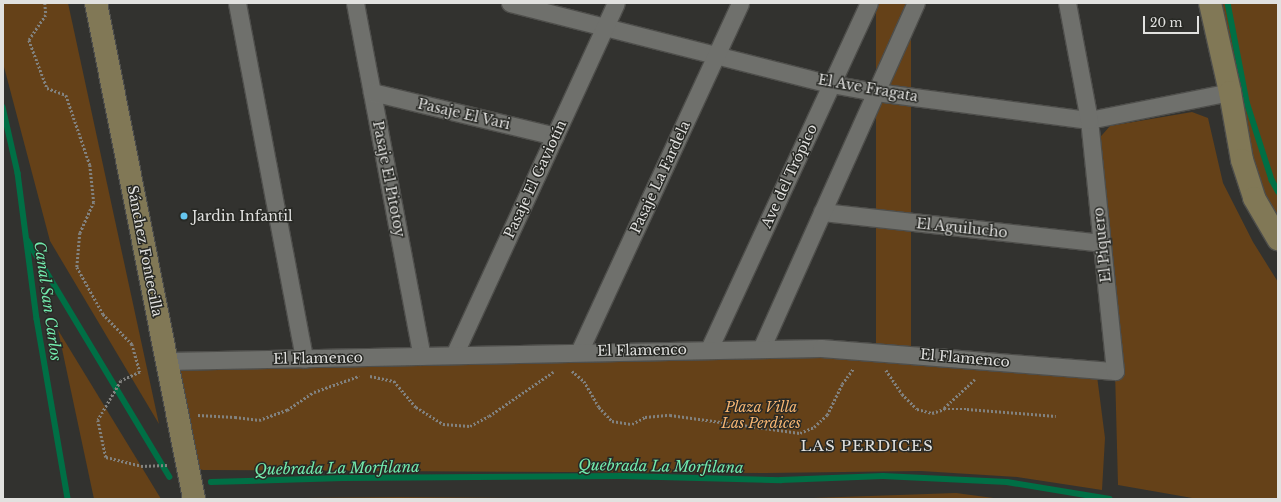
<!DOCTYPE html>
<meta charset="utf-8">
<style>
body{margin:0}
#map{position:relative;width:1281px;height:502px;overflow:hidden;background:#32322f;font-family:"Libre Baskerville",serif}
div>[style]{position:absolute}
.green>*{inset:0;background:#654118;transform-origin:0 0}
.stream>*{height:5.5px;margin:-2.75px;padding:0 2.75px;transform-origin:2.75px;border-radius:2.75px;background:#006f45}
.path>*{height:2.5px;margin-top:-1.25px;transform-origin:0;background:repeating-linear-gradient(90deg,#82827f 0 2px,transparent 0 4px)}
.roads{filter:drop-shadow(1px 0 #4e4e4b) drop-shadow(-1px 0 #4e4e4b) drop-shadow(0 1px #4e4e4b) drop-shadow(0 -1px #4e4e4b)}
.street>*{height:17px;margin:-8.5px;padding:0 8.5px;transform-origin:8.5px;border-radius:8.5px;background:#6f706c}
.secondary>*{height:22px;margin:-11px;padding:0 11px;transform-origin:11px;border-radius:11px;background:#817856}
.dots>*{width:11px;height:11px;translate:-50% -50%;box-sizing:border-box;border:2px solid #282925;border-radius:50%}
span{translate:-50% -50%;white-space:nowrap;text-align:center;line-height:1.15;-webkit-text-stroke:3px #282925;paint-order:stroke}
.street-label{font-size:14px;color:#e1e1df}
.poi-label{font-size:14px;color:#e1e1df}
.left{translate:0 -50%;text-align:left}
.park-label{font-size:14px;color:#f5b572;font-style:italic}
.water-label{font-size:15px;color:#72eaad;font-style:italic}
.neighbourhood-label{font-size:15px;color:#e1e1df;letter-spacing:1px}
.frame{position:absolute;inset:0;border:4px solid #e1e1df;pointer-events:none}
.scale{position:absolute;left:1143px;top:16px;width:56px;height:18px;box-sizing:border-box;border:2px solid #e1e1df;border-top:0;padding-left:5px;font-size:12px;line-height:14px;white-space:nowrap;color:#e1e1df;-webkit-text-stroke:3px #282925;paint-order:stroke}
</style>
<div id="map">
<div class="green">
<div style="clip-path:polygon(3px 3px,68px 3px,159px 424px,50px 241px,3px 63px)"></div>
<div style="left:876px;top:3px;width:35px;height:377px"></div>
<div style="clip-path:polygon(1219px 3px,1278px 3px,1278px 229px,1260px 190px,1238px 82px)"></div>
<div style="clip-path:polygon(1192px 112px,1208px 118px,1223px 183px,1253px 242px,1278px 282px,1278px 499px,1198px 499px,1118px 485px,1115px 371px,1095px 143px,1110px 126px)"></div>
<div style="clip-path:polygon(58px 330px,141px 466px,161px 499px,94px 499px)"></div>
<div style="clip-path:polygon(744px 356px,855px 358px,1097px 376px,1105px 438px,1102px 490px,1017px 477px,921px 471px,766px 473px,203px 470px,195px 468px,176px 371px)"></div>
<div style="clip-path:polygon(956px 493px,1001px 499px,784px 499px)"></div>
<div style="clip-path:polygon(399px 497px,637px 499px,202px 499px)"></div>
</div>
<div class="stream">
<div style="left:1228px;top:3px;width:101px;rotate:79.1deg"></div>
<div style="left:1247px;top:102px;width:82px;rotate:72.2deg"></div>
<div style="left:1272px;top:180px;width:13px;rotate:61deg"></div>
<div style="left:3px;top:107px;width:68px;rotate:77.2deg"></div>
<div style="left:18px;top:173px;width:147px;rotate:82.6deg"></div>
<div style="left:37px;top:319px;width:183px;rotate:80.2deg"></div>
<div style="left:28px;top:241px;width:275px;rotate:59deg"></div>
<div style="left:211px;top:482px;width:132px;rotate:-1.7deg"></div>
<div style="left:343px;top:478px;width:280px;rotate:-0.4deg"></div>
<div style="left:623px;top:476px;width:158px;rotate:1.5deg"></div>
<div style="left:781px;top:480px;width:102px;rotate:-2.2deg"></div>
<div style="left:883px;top:476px;width:124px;rotate:2.8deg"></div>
<div style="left:1007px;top:482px;width:104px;rotate:9.4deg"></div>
</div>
<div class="path">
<div style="left:45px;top:3px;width:12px;rotate:85deg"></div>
<div style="left:46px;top:15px;width:30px;rotate:124deg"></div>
<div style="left:29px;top:40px;width:51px;rotate:69.4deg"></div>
<div style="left:47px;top:88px;width:20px;rotate:20deg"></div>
<div style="left:66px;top:95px;width:74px;rotate:71.1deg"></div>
<div style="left:90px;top:165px;width:37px;rotate:84deg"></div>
<div style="left:94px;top:202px;width:34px;rotate:114deg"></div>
<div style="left:80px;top:233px;width:34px;rotate:95deg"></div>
<div style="left:77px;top:267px;width:54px;rotate:61deg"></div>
<div style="left:103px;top:314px;width:42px;rotate:46deg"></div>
<div style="left:132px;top:344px;width:29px;rotate:74deg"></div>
<div style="left:140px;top:372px;width:21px;rotate:155deg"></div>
<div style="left:121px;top:381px;width:45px;rotate:120.5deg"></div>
<div style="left:98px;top:420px;width:38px;rotate:78deg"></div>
<div style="left:106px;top:457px;width:36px;rotate:14deg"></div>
<div style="left:141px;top:466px;width:26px;rotate:-2deg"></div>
<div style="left:886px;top:370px;width:29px;rotate:56deg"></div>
<div style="left:902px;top:394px;width:21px;rotate:45deg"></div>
<div style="left:917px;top:409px;width:16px;rotate:15deg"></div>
<div style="left:932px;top:413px;width:13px;rotate:-18deg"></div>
<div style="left:944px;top:409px;width:23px"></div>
<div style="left:967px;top:409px;width:89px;rotate:4.5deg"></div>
<div style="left:572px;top:371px;width:16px;rotate:40deg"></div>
<div style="left:584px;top:381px;width:30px;rotate:60deg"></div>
<div style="left:599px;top:407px;width:19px;rotate:47deg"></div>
<div style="left:612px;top:421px;width:20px;rotate:9deg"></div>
<div style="left:632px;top:424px;width:15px;rotate:-28deg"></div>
<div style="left:645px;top:417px;width:25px;rotate:-5deg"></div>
<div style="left:670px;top:415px;width:131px;rotate:7.9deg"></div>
<div style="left:800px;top:433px;width:15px;rotate:-23deg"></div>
<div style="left:814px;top:427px;width:18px;rotate:-43deg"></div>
<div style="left:827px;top:415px;width:34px;rotate:-64deg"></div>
<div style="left:842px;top:384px;width:19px;rotate:-54deg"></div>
<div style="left:370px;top:376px;width:25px;rotate:12deg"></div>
<div style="left:394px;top:381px;width:34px;rotate:50deg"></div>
<div style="left:416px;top:407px;width:32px;rotate:32deg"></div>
<div style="left:443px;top:424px;width:27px;rotate:4deg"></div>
<div style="left:470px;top:426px;width:21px;rotate:-28deg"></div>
<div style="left:489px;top:416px;width:78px;rotate:-34.5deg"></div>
<div style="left:944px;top:408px;width:42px;rotate:-43.1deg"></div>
<div style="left:198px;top:415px;width:37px;rotate:3deg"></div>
<div style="left:235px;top:417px;width:24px;rotate:7deg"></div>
<div style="left:259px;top:420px;width:30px;rotate:-20deg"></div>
<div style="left:287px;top:410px;width:32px;rotate:-34deg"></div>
<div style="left:314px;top:392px;width:48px;rotate:-19.6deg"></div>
</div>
<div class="roads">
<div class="street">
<div style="left:237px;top:3px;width:362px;rotate:79.3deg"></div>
<div style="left:355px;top:3px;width:359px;rotate:79.3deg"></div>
<div style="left:510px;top:3px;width:331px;rotate:14.2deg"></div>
<div style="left:831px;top:84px;width:46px;rotate:10.1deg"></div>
<div style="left:876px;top:92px;width:215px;rotate:7.5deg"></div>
<div style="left:1089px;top:120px;width:144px;rotate:-11.2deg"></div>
<div style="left:372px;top:92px;width:188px;rotate:13.5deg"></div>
<div style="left:822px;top:212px;width:282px;rotate:6.3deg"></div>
<div style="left:709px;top:349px;width:381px;rotate:-65.2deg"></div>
<div style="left:761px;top:349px;width:379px;rotate:-65.9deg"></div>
<div style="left:579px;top:352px;width:384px;rotate:-65.2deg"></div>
<div style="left:454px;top:355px;width:387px;rotate:-65.3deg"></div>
<div style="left:167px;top:361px;width:654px;rotate:-1.14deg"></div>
<div style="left:821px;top:348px;width:295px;rotate:4.5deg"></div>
<div style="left:1115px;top:371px;width:252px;rotate:-95.9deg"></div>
<div style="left:1089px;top:120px;width:119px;rotate:-100.6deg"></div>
</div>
<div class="secondary">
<div style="left:96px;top:3px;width:506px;rotate:78.82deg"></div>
<div style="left:1210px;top:3px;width:91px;rotate:77.3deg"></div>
<div style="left:1230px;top:92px;width:69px;rotate:80deg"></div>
<div style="left:1242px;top:160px;width:40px;rotate:72deg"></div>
<div style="left:1254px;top:198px;width:48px;rotate:59.7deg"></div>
</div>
</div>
<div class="dots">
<div style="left:184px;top:216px;background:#65c5ee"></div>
</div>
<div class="street-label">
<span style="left:868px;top:88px;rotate:10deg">El Ave Fragata</span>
<span style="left:464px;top:114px;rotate:13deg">Pasaje El Vari</span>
<span style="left:789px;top:176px;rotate:-65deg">Ave del Trópico</span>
<span style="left:660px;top:177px;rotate:-65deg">Pasaje La Fardela</span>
<span style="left:389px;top:179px;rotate:79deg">Pasaje El Pitotoy</span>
<span style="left:535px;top:179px;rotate:-65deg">Pasaje El Gaviotín</span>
<span style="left:962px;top:228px;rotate:6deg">El Aguilucho</span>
<span style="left:1102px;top:245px;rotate:-96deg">El Piquero</span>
<span style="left:145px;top:251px;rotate:79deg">Sánchez Fontecilla</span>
<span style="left:642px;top:350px;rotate:-1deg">El Flamenco</span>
<span style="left:318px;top:358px;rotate:-1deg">El Flamenco</span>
<span style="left:965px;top:358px;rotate:5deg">El Flamenco</span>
</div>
<div class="poi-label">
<span class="left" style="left:192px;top:216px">Jardin Infantil</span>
</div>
<div class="park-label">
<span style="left:761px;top:415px">Plaza Villa<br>Las Perdices</span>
</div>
<div class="water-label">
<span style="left:48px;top:301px;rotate:82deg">Canal San Carlos</span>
<span style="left:661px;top:466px;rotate:1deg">Quebrada La Morfilana</span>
<span style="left:337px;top:468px;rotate:-1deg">Quebrada La Morfilana</span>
</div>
<div class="neighbourhood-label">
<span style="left:867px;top:446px">LAS PERDICES</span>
</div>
<div class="frame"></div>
<div class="scale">20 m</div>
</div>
